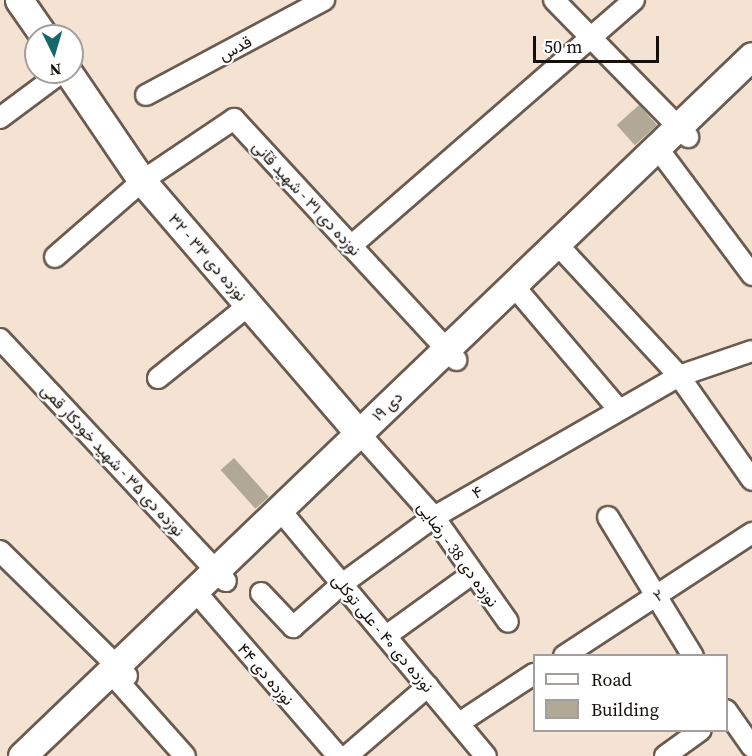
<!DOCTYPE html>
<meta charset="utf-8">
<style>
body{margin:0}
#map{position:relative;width:752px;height:756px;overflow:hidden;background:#f4e2d3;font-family:"Source Serif 4",Vazirmatn,serif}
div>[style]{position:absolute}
.building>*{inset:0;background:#b1a996;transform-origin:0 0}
.roads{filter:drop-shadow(2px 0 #6a5b4e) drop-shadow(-2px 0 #6a5b4e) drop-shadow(0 2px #6a5b4e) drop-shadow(0 -2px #6a5b4e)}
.street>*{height:20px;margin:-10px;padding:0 10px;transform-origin:10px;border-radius:10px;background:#fff}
.secondary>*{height:27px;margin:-13.5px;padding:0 13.5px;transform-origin:13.5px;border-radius:13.5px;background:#fff}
span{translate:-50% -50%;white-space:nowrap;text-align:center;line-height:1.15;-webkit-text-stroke:4.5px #fff;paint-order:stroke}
.street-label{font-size:16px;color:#16100b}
.legend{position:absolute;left:533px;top:654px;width:195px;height:78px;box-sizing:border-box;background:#fff;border:2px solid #a29f9d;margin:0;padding:8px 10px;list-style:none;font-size:18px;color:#16100b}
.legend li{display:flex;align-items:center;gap:12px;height:30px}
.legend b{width:30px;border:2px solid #a29f9d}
.north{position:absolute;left:24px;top:24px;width:60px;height:60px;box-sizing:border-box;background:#fff;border:2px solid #a29f9d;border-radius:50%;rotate:175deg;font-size:16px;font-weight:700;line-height:24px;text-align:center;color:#16100b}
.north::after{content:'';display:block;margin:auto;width:21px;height:27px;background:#176669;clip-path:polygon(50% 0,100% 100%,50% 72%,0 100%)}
.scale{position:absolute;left:533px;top:36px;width:126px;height:27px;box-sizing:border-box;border:3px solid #16100b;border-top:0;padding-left:8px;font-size:18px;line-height:21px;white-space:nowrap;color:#16100b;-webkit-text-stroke:4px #fff;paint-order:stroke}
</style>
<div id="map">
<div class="building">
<div style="left:639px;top:105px;width:27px;height:30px;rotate:48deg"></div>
<div style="left:234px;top:458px;width:52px;height:18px;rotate:48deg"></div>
</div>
<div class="roads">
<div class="street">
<div style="left:554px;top:0;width:192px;rotate:45.6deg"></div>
<div style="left:146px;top:95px;width:202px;rotate:-28.1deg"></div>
<div style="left:0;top:118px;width:77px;rotate:-36.6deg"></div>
<div style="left:656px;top:146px;width:161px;rotate:53.3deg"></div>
<div style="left:556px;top:243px;width:181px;rotate:47.2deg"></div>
<div style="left:679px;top:376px;width:127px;rotate:54.9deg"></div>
<div style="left:351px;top:246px;width:375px;rotate:-41deg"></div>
<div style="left:55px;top:257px;width:116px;rotate:-41.1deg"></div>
<div style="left:142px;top:181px;width:111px;rotate:-34deg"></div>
<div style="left:234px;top:119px;width:328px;rotate:47.3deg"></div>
<div style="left:513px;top:285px;width:162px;rotate:49.7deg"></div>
<div style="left:0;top:339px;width:331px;rotate:47deg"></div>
<div style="left:158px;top:378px;width:117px;rotate:-38.7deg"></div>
<div style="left:359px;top:433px;width:113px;rotate:48.2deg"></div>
<div style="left:434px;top:517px;width:128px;rotate:54.8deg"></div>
<div style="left:280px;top:510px;width:321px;rotate:50.1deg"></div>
<div style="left:608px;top:517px;width:163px;rotate:58.6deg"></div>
<div style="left:0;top:551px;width:178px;rotate:44.5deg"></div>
<div style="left:195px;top:591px;width:218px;rotate:49.1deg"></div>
<div style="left:261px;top:593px;width:47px;rotate:46.7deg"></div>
<div style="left:293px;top:627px;width:65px;rotate:-41.3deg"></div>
<div style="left:342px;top:584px;width:114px;rotate:-36.1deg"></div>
<div style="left:434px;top:517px;width:283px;rotate:-29.9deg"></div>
<div style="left:679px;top:376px;width:77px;rotate:-18.9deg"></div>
<div style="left:386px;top:636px;width:106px;rotate:-35.8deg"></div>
<div style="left:564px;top:656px;width:225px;rotate:-33.2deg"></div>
<div style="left:111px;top:673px;width:111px;rotate:48.3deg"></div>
<div style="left:726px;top:710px;width:45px;rotate:54.9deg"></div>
<div style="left:459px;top:723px;width:90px;rotate:-33.2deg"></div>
<div style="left:347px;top:756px;width:107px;rotate:-40.8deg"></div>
<div style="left:665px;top:756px;width:44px;rotate:-35.8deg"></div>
</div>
<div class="secondary">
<div style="left:19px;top:0;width:44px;rotate:55.2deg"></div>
<div style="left:68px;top:72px;width:132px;rotate:55.8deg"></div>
<div style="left:142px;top:181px;width:333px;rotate:49.3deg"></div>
<div style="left:22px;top:756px;width:1011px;rotate:-43.8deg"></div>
</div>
</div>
<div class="street-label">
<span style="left:235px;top:48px;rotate:-28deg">قدس</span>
<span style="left:307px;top:198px;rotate:47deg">نوزده دی ۳۱ - شهید قآنی</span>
<span style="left:208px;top:257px;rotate:49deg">۳۲ - نوزده دی ۳۳</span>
<span style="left:387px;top:406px;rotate:-44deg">۱۹ دی</span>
<span style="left:113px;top:460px;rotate:47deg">نوزده دی ۳۵ - شهید خودکار قمی</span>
<span style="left:477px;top:492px;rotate:-30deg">۴</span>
<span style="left:458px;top:554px;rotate:54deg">نوزده دی 38 - رضایی</span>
<span style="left:658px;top:595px;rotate:-33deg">۲</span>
<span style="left:383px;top:633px;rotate:50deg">نوزده دی ۴۰ - علی توکلی</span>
<span style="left:266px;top:674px;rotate:49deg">نوزده دی ۴۴</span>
</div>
<ul class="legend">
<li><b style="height:8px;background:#fff"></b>Road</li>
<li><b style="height:16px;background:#b1a996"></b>Building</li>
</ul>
<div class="north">N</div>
<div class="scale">50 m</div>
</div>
